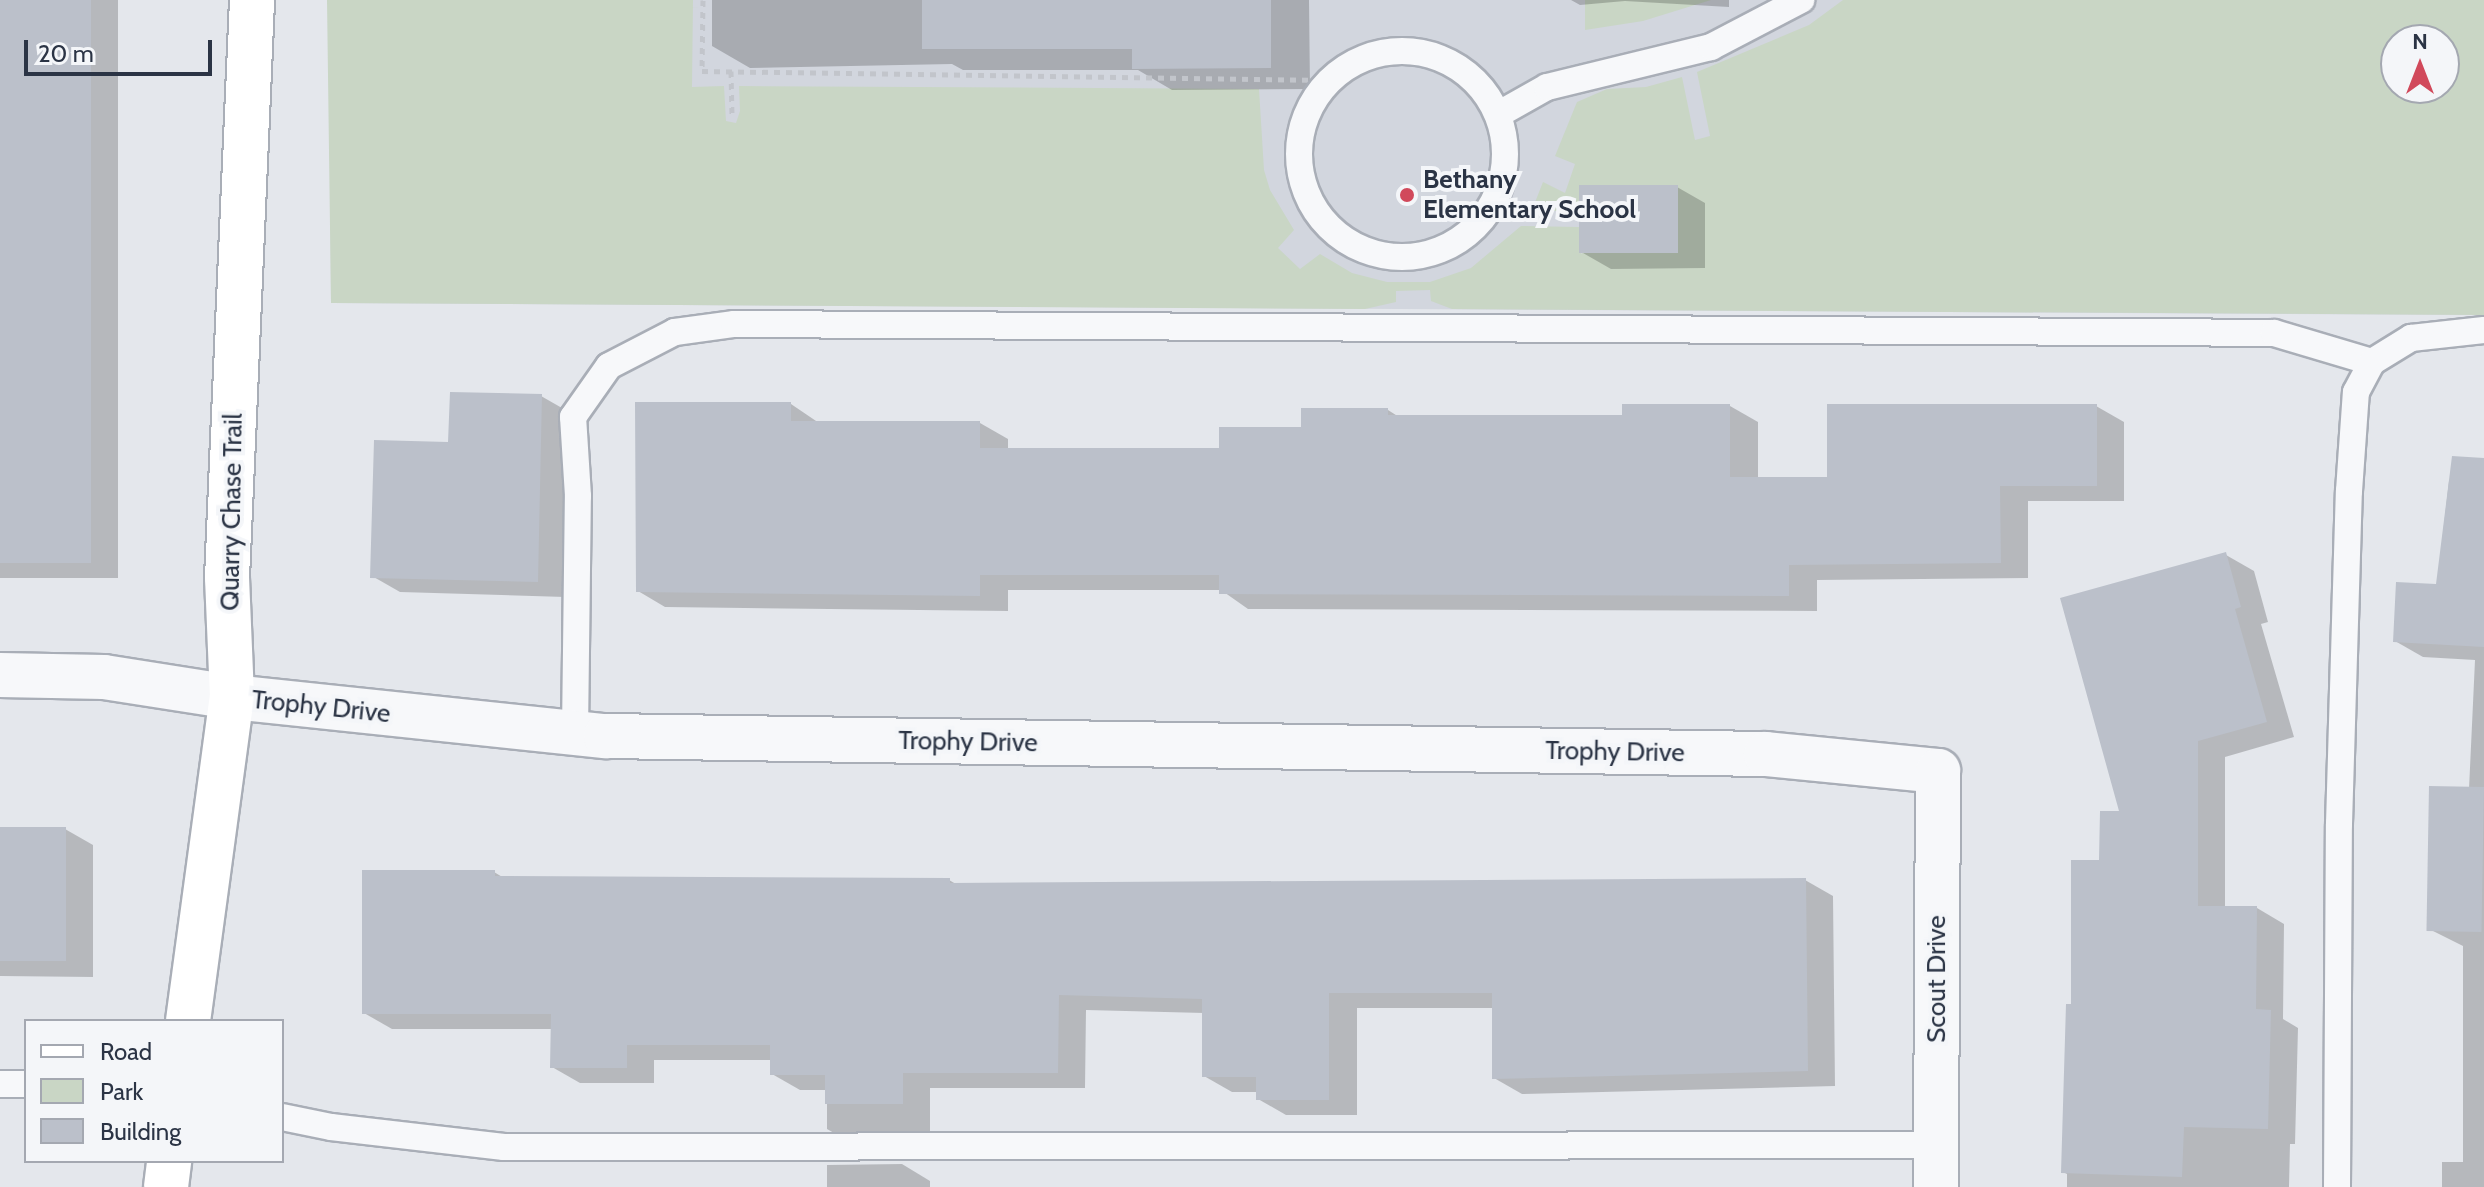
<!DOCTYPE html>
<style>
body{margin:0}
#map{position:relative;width:2484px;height:1187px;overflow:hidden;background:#e4e7ec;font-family:Cabin,sans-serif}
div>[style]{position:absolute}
.built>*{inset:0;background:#d2d6de}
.green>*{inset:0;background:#c9d6c5}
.shadow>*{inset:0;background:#0003;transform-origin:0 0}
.building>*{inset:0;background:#bbc0ca;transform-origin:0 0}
.path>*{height:5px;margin-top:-2.5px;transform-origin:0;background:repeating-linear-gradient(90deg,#c2c5cb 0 6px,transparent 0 12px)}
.roads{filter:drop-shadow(2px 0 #a9aeb7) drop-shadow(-2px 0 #a9aeb7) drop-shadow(0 2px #a9aeb7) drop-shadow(0 -2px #a9aeb7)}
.lane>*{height:26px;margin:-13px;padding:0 13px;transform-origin:13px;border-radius:13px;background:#f7f8fa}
.lane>.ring{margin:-13px;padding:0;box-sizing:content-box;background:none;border:26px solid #f7f8fa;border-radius:50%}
.street>*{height:44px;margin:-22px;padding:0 22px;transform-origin:22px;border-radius:22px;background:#f7f8fa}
.secondary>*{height:44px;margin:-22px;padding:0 22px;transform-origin:22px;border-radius:22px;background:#fff}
.dots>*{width:22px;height:22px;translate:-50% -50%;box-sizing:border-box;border:4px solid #f4f6f9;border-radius:50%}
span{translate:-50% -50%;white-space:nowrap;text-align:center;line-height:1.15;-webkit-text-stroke:8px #f4f6f9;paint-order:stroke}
.poi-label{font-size:26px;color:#2b3445;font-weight:700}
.left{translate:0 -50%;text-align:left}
.street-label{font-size:26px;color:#2b3445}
.legend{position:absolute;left:24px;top:1019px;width:260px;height:144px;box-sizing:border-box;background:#f4f6f9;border:2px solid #a4a8b1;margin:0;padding:10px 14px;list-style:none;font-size:24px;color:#2b3445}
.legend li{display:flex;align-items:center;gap:16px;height:40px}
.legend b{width:40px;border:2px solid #a4a8b1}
.north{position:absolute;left:2380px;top:24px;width:80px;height:80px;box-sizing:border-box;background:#f4f6f9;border:2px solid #a4a8b1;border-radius:50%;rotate:0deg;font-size:22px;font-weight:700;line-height:32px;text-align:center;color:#2b3445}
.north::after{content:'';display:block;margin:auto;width:28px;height:36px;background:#d1495b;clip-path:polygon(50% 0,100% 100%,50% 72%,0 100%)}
.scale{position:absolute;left:24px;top:40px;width:188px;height:36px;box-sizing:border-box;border:4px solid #2b3445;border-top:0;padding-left:10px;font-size:24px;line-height:28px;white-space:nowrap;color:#2b3445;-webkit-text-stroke:6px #f4f6f9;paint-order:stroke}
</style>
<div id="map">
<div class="built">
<div style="clip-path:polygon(evenodd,329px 0,2484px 0,2484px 315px,331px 303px,329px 0,2396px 40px,2444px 40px,2444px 88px,2396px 88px,2396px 40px)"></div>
</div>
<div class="green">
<div style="clip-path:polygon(evenodd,327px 0,693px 0,692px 87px,724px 86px,726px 121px,736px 123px,740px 111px,739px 86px,1259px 89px,1264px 170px,1270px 190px,1294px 230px,1278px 248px,1300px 269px,1320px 254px,1352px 273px,1387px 282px,1430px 282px,1471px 268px,1521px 226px,1579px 227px,1581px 254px,1678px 185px,1580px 186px,1578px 212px,1532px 210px,1543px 182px,1565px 193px,1575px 164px,1555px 156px,1577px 102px,1607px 89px,1646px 87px,1682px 77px,1695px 140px,1710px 136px,1697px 72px,1809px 25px,1843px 0,2484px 0,2484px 315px,1452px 309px,1431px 301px,1430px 290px,1396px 291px,1396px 302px,1365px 309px,331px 303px,327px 0,2396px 40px,2444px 40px,2444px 88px,2396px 88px,2396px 40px)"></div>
<div style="clip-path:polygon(1585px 0,1711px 0,1643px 21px,1585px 30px)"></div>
</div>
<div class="shadow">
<div style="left:0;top:0;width:118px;height:578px"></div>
<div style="clip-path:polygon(712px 0,1729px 0,1729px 7px,1625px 1px,1580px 5px,1571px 0,1309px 0,1310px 89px,1172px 90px,1138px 70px,963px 70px,952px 64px,750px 68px,712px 46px)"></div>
<div style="clip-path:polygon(1677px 187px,1705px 203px,1705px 268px,1611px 269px,1583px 253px)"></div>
<div style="clip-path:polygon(541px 396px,569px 412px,565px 597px,400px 592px,372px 576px,450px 444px)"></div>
<div style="clip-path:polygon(791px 404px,819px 423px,980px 423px,1008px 439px,1008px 450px,1221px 450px,1388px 410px,1399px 417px,1624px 417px,1730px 406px,1758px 422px,1758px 479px,1830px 479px,2096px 406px,2124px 422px,2124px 501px,2028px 501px,2028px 578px,1817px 580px,1817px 611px,1248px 609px,1221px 590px,1008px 590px,1008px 611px,665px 607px,638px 591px)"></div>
<div style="clip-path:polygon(2449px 481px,2484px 485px,2484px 1187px,2442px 1187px,2442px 1162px,2463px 1162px,2463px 946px,2429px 929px,2469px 789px,2475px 660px,2423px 657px,2395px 641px,2437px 586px)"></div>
<div style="clip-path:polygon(2226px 555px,2254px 571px,2268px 622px,2261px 624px,2294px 737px,2225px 757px,2225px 908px,2257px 908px,2284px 924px,2283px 1019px,2298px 1028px,2295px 1144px,2290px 1144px,2289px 1187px,2067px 1187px,2067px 1174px,2063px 1172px,2073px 1006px,2101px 862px)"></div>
<div style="clip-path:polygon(0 829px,65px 829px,93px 845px,93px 977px,0 976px)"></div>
<div style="clip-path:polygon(494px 872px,504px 878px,949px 880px,956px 884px,1805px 880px,1833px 896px,1835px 1086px,1522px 1094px,1494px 1078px,1494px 1008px,1357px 1008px,1357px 1115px,1286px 1115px,1258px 1099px,1258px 1092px,1232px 1092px,1204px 1076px,1204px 1013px,1086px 1010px,1085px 1088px,930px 1088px,930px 1145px,855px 1145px,827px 1129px,827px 1090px,800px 1090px,772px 1074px,772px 1060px,654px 1060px,654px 1083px,580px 1083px,552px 1067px,552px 1029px,392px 1029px,364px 1013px)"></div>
<div style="clip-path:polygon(902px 1164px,930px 1181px,930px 1187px,827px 1187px,827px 1165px)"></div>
</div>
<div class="building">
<div style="left:0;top:0;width:91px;height:563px"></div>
<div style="clip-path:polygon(922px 0,1271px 0,1271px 68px,1132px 69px,1132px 49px,922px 49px)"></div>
<div style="left:1678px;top:185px;width:68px;height:99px;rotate:90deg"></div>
<div style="clip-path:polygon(450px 392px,542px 394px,538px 582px,370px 578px,374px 440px,448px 442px)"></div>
<div style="clip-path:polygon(635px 402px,791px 402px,791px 421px,980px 421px,980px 448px,1219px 448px,1219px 427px,1301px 427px,1301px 408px,1388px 408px,1388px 415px,1622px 415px,1622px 404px,1730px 404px,1730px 477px,1827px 477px,1827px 404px,2097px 404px,2097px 486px,2000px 486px,2001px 563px,1789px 565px,1789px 596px,1219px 594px,1219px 575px,980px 575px,980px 596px,636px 592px)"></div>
<div style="clip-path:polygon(2452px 456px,2484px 458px,2484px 647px,2393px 642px,2396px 582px,2436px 584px)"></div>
<div style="clip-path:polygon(2226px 552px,2241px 607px,2235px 609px,2267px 722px,2198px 741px,2198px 906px,2257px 906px,2256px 1009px,2271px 1010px,2268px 1129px,2184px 1127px,2182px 1177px,2061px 1173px,2066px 1004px,2071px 1004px,2071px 860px,2099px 860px,2100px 811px,2119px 811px,2060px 598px)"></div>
<div style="left:2429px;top:786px;width:55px;height:145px;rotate:1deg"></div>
<div style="left:0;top:827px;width:66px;height:134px"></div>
<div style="clip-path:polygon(362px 870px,495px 870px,495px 876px,950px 878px,950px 883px,1806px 878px,1808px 1071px,1492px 1079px,1492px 993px,1329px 993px,1329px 1100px,1256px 1100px,1256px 1077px,1202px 1077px,1202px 999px,1059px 995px,1058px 1073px,903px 1073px,903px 1104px,825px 1104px,825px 1075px,770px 1075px,770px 1045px,627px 1045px,627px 1068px,550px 1068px,551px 1014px,362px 1014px)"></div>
</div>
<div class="path">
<div style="left:703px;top:0;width:71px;rotate:90.8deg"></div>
<div style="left:702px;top:71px;width:626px;rotate:0.82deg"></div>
<div style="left:731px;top:71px;width:43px;rotate:88.7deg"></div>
</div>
<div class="roads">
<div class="lane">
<div class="ring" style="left:1299px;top:51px;width:180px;height:180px"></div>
<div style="left:1499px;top:114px;width:55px;rotate:-29.4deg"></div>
<div style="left:1547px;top:87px;width:169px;rotate:-13.7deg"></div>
<div style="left:1711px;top:47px;width:102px;rotate:-27.6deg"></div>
<div style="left:575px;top:733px;width:237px;rotate:-89.3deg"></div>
<div style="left:578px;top:496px;width:79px;rotate:-93.6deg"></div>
<div style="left:573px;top:417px;width:62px;rotate:-54.8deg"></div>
<div style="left:609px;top:366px;width:74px;rotate:-27.3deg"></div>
<div style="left:675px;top:332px;width:60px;rotate:-7.7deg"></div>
<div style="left:734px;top:324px;width:1540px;rotate:0.33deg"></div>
<div style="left:2274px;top:333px;width:102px;rotate:16.5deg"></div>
<div style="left:0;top:1084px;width:26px"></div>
<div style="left:282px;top:1117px;width:50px;rotate:11.5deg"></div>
<div style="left:331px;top:1127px;width:174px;rotate:6.6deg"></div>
<div style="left:504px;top:1147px;width:1432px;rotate:-0.08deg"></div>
<div style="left:2337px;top:1187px;width:363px;rotate:-89.7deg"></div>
<div style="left:2339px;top:824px;width:333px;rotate:-88.3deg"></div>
<div style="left:2349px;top:491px;width:99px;rotate:-86deg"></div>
<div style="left:2356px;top:392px;width:34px;rotate:-62deg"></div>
<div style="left:2372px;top:362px;width:46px;rotate:-31.6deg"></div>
<div style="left:2411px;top:338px;width:73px;rotate:-6.3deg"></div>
</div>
<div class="street">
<div style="left:0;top:675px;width:104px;rotate:1.1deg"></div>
<div style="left:104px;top:677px;width:130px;rotate:8.9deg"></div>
<div style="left:232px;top:697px;width:376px;rotate:6deg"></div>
<div style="left:606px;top:736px;width:1160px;rotate:0.89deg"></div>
<div style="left:1766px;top:754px;width:173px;rotate:5.6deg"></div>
<div style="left:1938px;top:771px;width:416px;rotate:90.3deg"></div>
</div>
<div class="secondary">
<div style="left:188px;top:1021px;width:327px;rotate:-82.3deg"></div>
<div style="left:232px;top:697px;width:119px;rotate:-92.4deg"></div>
<div style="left:227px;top:578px;width:579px;rotate:-87.52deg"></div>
<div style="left:166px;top:1187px;width:26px;rotate:-83deg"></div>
</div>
</div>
<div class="dots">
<div style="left:1407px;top:195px;background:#d1495b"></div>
</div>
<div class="poi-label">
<span class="left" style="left:1423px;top:195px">Bethany<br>Elementary School</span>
</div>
<div class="street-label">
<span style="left:232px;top:512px;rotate:-89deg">Quarry Chase Trail</span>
<span style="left:321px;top:707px;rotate:6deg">Trophy Drive</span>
<span style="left:968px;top:742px;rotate:1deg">Trophy Drive</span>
<span style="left:1615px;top:752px;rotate:1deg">Trophy Drive</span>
<span style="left:1937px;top:979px;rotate:-90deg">Scout Drive</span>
</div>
<ul class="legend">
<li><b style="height:10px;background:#fff"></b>Road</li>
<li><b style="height:22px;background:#c9d6c5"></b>Park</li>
<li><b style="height:22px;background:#bbc0ca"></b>Building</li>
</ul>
<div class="north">N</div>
<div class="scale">20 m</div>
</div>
